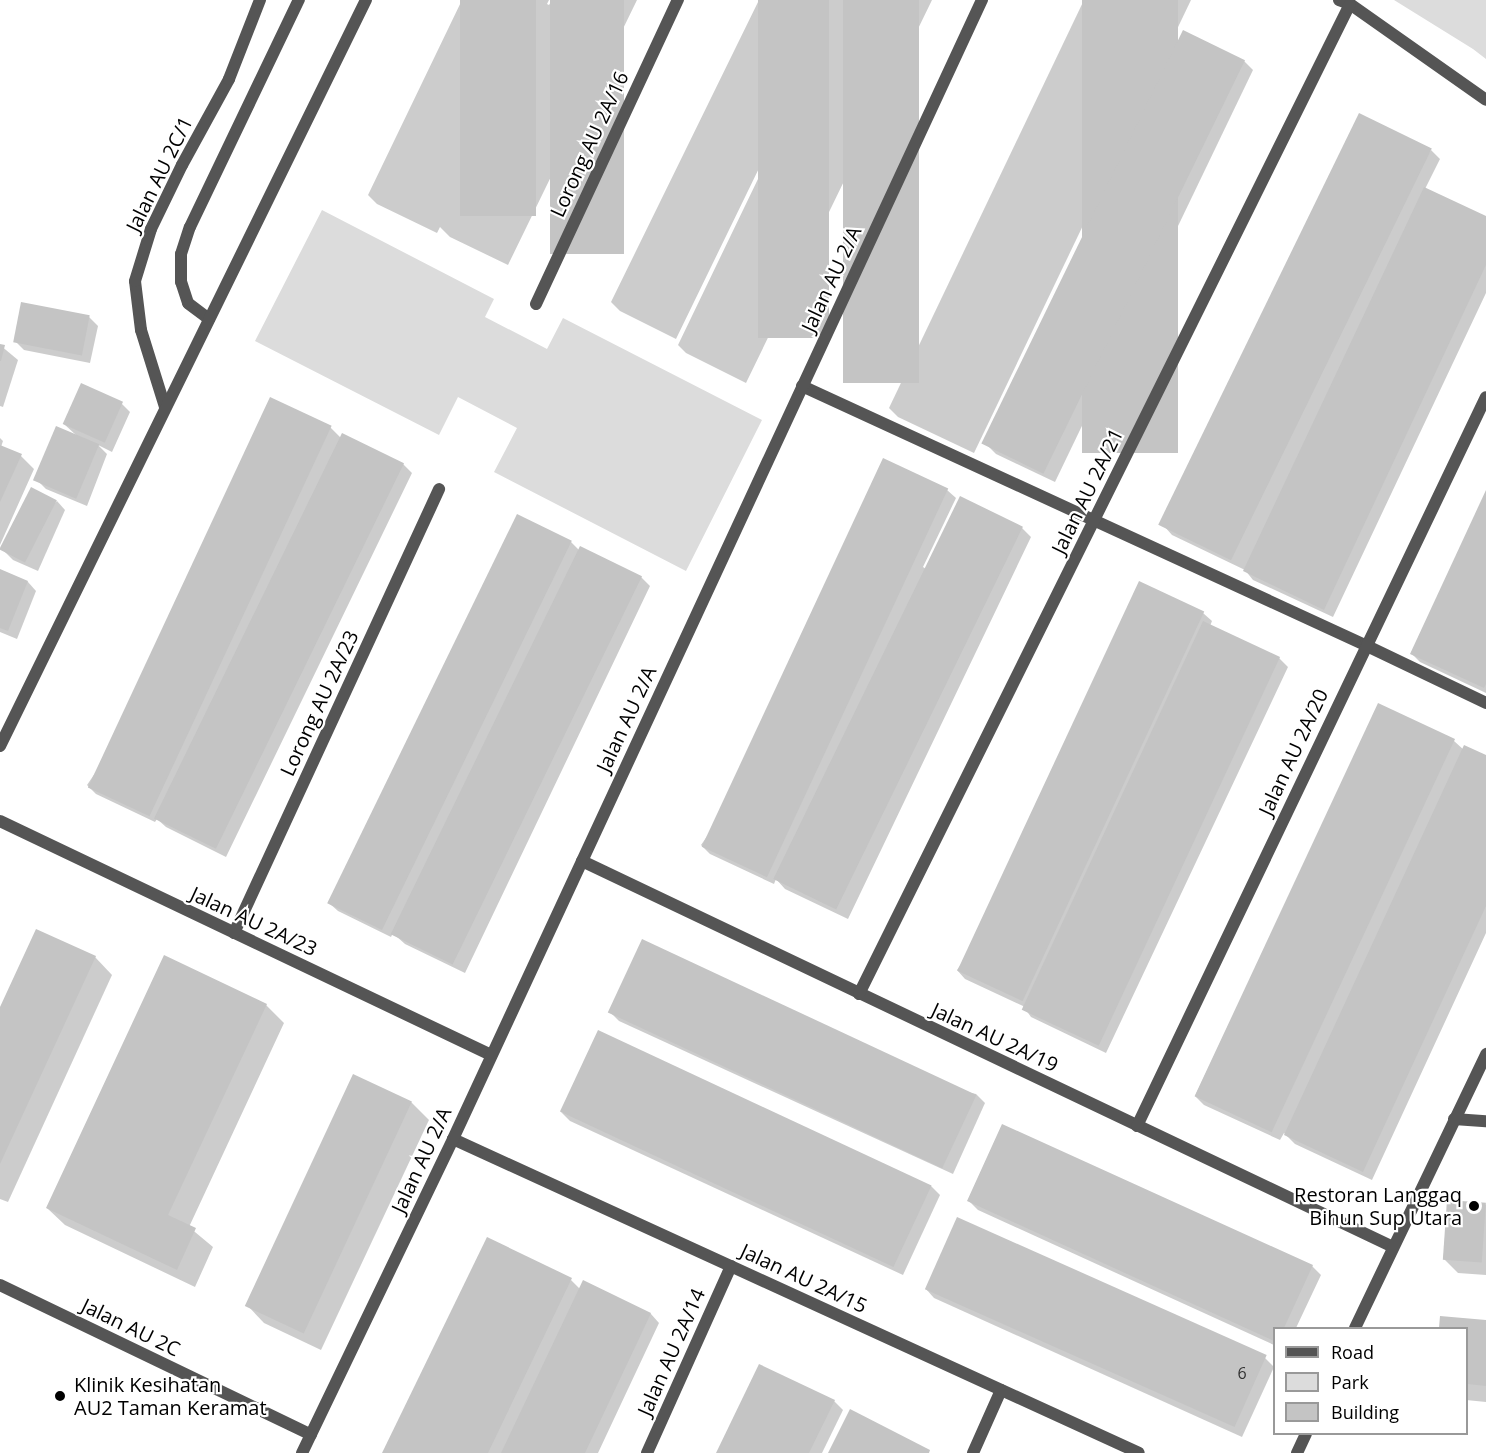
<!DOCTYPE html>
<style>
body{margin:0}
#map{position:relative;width:1486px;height:1453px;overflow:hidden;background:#fff;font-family:"Open Sans",sans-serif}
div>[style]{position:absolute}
.green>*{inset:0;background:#dcdcdc}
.shadow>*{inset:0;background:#0003}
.building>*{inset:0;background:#c4c4c4;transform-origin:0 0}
.minor>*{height:12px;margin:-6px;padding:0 6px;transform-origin:6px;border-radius:6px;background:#555}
.tertiary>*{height:12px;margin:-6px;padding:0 6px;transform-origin:6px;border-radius:6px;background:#555}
.dots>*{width:16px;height:16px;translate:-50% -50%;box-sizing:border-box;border:3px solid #fff;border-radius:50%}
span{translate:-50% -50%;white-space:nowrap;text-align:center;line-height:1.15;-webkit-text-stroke:4.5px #fff;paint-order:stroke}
.number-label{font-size:16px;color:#313131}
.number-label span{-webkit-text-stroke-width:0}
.street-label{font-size:20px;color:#000}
.poi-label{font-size:20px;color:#000}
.right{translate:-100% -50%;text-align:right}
.left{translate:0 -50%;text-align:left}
.legend{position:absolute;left:1273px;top:1327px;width:195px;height:108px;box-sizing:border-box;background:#fff;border:2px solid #999;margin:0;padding:8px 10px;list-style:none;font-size:18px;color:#000}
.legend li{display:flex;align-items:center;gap:12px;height:30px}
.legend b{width:30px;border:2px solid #999}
</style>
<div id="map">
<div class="green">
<div style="clip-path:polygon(1394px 0,1486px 0,1486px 59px,1473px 49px)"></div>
<div style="clip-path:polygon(322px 210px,494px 299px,485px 317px,547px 349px,563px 318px,762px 420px,686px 571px,494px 472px,517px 428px,458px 397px,439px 435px,255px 341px)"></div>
</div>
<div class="shadow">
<div style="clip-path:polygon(462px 0,549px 0,547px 4px,549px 5px,552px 0,637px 0,508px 265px,450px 237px,440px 227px,437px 233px,377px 204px,368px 195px)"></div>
<div style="clip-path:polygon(759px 0,932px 0,746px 383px,686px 353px,678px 345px,783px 127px,780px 125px,676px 339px,620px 311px,611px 302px)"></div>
<div style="clip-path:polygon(1084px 0,1191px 0,974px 453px,898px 417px,889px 408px)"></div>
<div style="clip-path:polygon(1244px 61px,1253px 70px,1055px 482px,996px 454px,987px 445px)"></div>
<div style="clip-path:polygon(1431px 150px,1440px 159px,1425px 189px,1486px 218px,1486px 293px,1333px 617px,1253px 580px,1245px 570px,1172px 535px,1164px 526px)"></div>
<div style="clip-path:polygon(89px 317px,98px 326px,90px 363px,24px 350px,15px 341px)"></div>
<div style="clip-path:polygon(0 345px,18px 360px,3px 407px,0 406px)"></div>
<div style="clip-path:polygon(122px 404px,130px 412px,112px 452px,98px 445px,107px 454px,87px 506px,46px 489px,37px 480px,77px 436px,64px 424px)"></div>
<div style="clip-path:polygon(330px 427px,341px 438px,403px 464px,412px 473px,226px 857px,166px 827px,157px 819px,155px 822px,96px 794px,87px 785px)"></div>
<div style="clip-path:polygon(0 438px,3px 441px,1px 447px,21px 456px,34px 469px,0 545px)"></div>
<div style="clip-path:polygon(947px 490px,956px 498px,923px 567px,926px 569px,1022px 528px,1031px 537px,848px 919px,785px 889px,776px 879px,774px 884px,710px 854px,701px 845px)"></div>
<div style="clip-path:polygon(1486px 493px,1486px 693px,1420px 662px,1411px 653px)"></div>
<div style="clip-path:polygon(57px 501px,65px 510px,38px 571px,13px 560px,4px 551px)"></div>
<div style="clip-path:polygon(571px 542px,580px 551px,641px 577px,650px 586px,465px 973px,405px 944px,396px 936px,451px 820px,449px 819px,391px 937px,338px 911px,329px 903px)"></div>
<div style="clip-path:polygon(0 571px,28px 582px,36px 591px,17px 639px,0 632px)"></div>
<div style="clip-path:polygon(1203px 613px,1212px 621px,1210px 626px,1279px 658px,1288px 667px,1106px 1053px,1031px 1017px,1023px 1006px,965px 979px,957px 970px)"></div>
<div style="clip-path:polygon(1379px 705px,1454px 741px,1464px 750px,1486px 757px,1486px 933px,1372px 1180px,1295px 1144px,1284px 1133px,1280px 1140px,1204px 1105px,1195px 1096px)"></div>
<div style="clip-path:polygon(95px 957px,112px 975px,8px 1202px,0 1199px,0 1010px)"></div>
<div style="clip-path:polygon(266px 1005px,284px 1023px,189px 1227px,213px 1247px,195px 1287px,65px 1225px,47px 1208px)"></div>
<div style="clip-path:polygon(610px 1012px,976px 1094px,985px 1103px,953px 1174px,619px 1021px)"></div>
<div style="clip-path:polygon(411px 1102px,429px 1120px,321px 1350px,264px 1323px,247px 1305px)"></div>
<div style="clip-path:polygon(561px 1112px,931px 1186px,940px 1195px,903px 1275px,570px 1121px)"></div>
<div style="clip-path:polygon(969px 1201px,1312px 1266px,1321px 1275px,1296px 1328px,1274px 1328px,1274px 1345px,978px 1210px)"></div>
<div style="clip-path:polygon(1486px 1204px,1486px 1275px,1458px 1273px,1444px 1259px)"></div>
<div style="clip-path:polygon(571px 1280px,580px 1289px,651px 1314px,659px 1323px,598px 1453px,383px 1453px)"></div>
<div style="clip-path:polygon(926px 1289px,1265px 1358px,1274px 1367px,1242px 1437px,934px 1298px)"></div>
<div style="clip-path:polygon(1442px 1318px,1486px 1321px,1486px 1402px,1466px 1400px,1466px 1328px,1441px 1328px)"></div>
<div style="clip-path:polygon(834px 1401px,843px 1410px,822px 1453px,718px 1453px)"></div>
</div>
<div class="building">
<div style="left:460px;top:0;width:76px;height:216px"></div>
<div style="left:550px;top:0;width:74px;height:254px"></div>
<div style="left:758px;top:0;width:71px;height:338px"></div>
<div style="left:843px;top:0;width:76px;height:383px"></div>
<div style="left:1082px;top:0;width:96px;height:453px"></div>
<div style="left:1183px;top:30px;width:69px;height:460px;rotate:26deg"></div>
<div style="left:1359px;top:113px;width:81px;height:458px;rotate:26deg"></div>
<div style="clip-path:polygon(1424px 187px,1486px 216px,1486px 265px,1324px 610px,1243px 571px)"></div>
<div style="left:21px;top:302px;width:70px;height:41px;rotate:11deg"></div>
<div style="clip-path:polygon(0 344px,5px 345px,1px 361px,0 361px)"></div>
<div style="left:81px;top:383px;width:46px;height:45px;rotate:24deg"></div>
<div style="left:270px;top:397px;width:68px;height:431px;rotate:25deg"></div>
<div style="left:56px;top:426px;width:47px;height:59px;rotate:23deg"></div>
<div style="left:342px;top:433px;width:69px;height:429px;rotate:26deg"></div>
<div style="clip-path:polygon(0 445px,22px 454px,0 502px)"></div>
<div style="left:883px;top:458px;width:72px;height:429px;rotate:25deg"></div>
<div style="left:31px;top:487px;width:29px;height:70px;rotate:27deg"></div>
<div style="clip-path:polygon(1486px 490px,1486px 684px,1484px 688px,1410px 654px)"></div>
<div style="left:960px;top:496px;width:70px;height:426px;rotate:26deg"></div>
<div style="left:517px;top:514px;width:61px;height:433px;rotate:26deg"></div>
<div style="left:580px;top:546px;width:69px;height:432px;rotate:26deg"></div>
<div style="clip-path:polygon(0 569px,28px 581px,8px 631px,0 628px)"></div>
<div style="left:1139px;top:581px;width:72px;height:430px;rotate:25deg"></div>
<div style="left:1203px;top:621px;width:85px;height:429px;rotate:25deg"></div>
<div style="left:1378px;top:703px;width:85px;height:434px;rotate:25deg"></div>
<div style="clip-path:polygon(1464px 745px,1486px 755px,1486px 906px,1363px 1172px,1284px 1135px)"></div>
<div style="clip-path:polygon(36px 929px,96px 956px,0 1164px,0 1007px)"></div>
<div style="left:642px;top:939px;width:369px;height:81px;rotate:25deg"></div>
<div style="clip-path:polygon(164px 955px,267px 1004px,168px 1215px,196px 1228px,177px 1270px,46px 1208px)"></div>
<div style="left:598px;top:1030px;width:368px;height:90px;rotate:25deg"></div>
<div style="left:353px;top:1074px;width:65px;height:256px;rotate:25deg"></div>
<div style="clip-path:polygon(1002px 1124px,1313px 1265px,1284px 1328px,1274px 1328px,1274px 1341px,967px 1201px)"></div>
<div style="left:1447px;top:1200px;width:39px;height:60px;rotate:4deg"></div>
<div style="left:957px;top:1217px;width:339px;height:79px;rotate:24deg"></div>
<div style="clip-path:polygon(487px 1237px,572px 1278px,488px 1453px,382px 1453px)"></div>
<div style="clip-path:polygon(583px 1280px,651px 1313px,638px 1341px,585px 1453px,501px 1453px)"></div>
<div style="clip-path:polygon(1440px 1316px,1486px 1320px,1486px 1386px,1467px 1384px,1467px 1329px,1439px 1328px)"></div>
<div style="clip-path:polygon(759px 1364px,835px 1400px,809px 1453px,716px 1453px)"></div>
<div style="clip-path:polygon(850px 1409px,930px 1450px,929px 1453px,828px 1453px)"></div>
</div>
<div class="minor">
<div style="left:1339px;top:0;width:12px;rotate:20deg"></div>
<div style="left:1350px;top:4px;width:166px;rotate:35.2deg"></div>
<div style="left:536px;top:304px;width:336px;rotate:-65deg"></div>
<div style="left:209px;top:319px;width:26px;rotate:-143deg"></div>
<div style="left:188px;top:303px;width:22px;rotate:-108deg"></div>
<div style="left:181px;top:282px;width:28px;rotate:-90deg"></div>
<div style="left:181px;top:254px;width:28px;rotate:-72deg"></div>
<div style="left:190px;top:227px;width:252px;rotate:-64.4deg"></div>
<div style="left:802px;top:386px;width:620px;rotate:24.7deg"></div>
<div style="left:1365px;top:645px;width:134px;rotate:25.6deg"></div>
<div style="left:165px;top:407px;width:81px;rotate:-107.3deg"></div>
<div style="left:141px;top:330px;width:49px;rotate:-97deg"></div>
<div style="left:135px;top:281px;width:54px;rotate:-72.9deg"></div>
<div style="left:151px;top:229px;width:71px;rotate:-64.2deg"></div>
<div style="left:182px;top:165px;width:98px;rotate:-61.3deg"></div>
<div style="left:229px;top:79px;width:85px;rotate:-68.6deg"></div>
<div style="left:0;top:746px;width:831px;rotate:-63.87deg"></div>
<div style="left:0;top:821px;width:544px;rotate:25.48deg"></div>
<div style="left:582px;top:861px;width:898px;rotate:25.45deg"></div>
<div style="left:234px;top:933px;width:489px;rotate:-65.2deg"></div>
<div style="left:859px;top:994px;width:1105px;rotate:-63.62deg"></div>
<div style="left:1454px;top:1119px;width:32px;rotate:4deg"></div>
<div style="left:1137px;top:1126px;width:808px;rotate:-64.42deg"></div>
<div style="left:1355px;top:1328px;width:304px;rotate:-64.4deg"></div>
<div style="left:647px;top:1453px;width:205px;rotate:-65.8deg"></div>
<div style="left:973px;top:1453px;width:69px;rotate:-66deg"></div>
<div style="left:1297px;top:1453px;width:21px;rotate:-65deg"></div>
</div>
<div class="tertiary">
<div style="left:453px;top:1139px;width:754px;rotate:24.59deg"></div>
<div style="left:0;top:1285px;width:345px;rotate:25.7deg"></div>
<div style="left:302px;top:1453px;width:348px;rotate:-64.3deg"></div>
<div style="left:453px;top:1139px;width:1256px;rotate:-65.09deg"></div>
</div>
<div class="dots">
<div style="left:1474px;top:1206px;background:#000"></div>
<div style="left:60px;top:1396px;background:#000"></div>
</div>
<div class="number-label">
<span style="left:1242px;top:1373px">6</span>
</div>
<div class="street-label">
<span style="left:589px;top:144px;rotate:-65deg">Lorong AU 2A/16</span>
<span style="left:159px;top:174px;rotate:-64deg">Jalan AU 2C/1</span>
<span style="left:831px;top:279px;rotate:-65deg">Jalan AU 2/A</span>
<span style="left:1087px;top:491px;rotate:-64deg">Jalan AU 2A/21</span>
<span style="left:319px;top:703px;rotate:-65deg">Lorong AU 2A/23</span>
<span style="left:626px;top:719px;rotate:-65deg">Jalan AU 2/A</span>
<span style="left:1293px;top:752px;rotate:-65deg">Jalan AU 2A/20</span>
<span style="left:254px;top:921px;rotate:25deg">Jalan AU 2A/23</span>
<span style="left:995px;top:1037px;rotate:25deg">Jalan AU 2A/19</span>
<span style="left:421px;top:1160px;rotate:-65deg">Jalan AU 2/A</span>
<span style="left:804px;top:1278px;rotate:25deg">Jalan AU 2A/15</span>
<span style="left:131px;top:1327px;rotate:26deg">Jalan AU 2C</span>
<span style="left:671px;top:1352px;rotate:-66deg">Jalan AU 2A/14</span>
</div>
<div class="poi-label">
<span class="right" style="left:1462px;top:1206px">Restoran Langgaq<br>Bihun Sup Utara</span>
<span class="left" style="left:74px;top:1396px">Klinik Kesihatan<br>AU2 Taman Keramat</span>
</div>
<ul class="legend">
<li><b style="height:8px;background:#555"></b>Road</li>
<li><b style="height:16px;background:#dcdcdc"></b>Park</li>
<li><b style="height:16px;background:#c4c4c4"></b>Building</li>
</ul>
</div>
